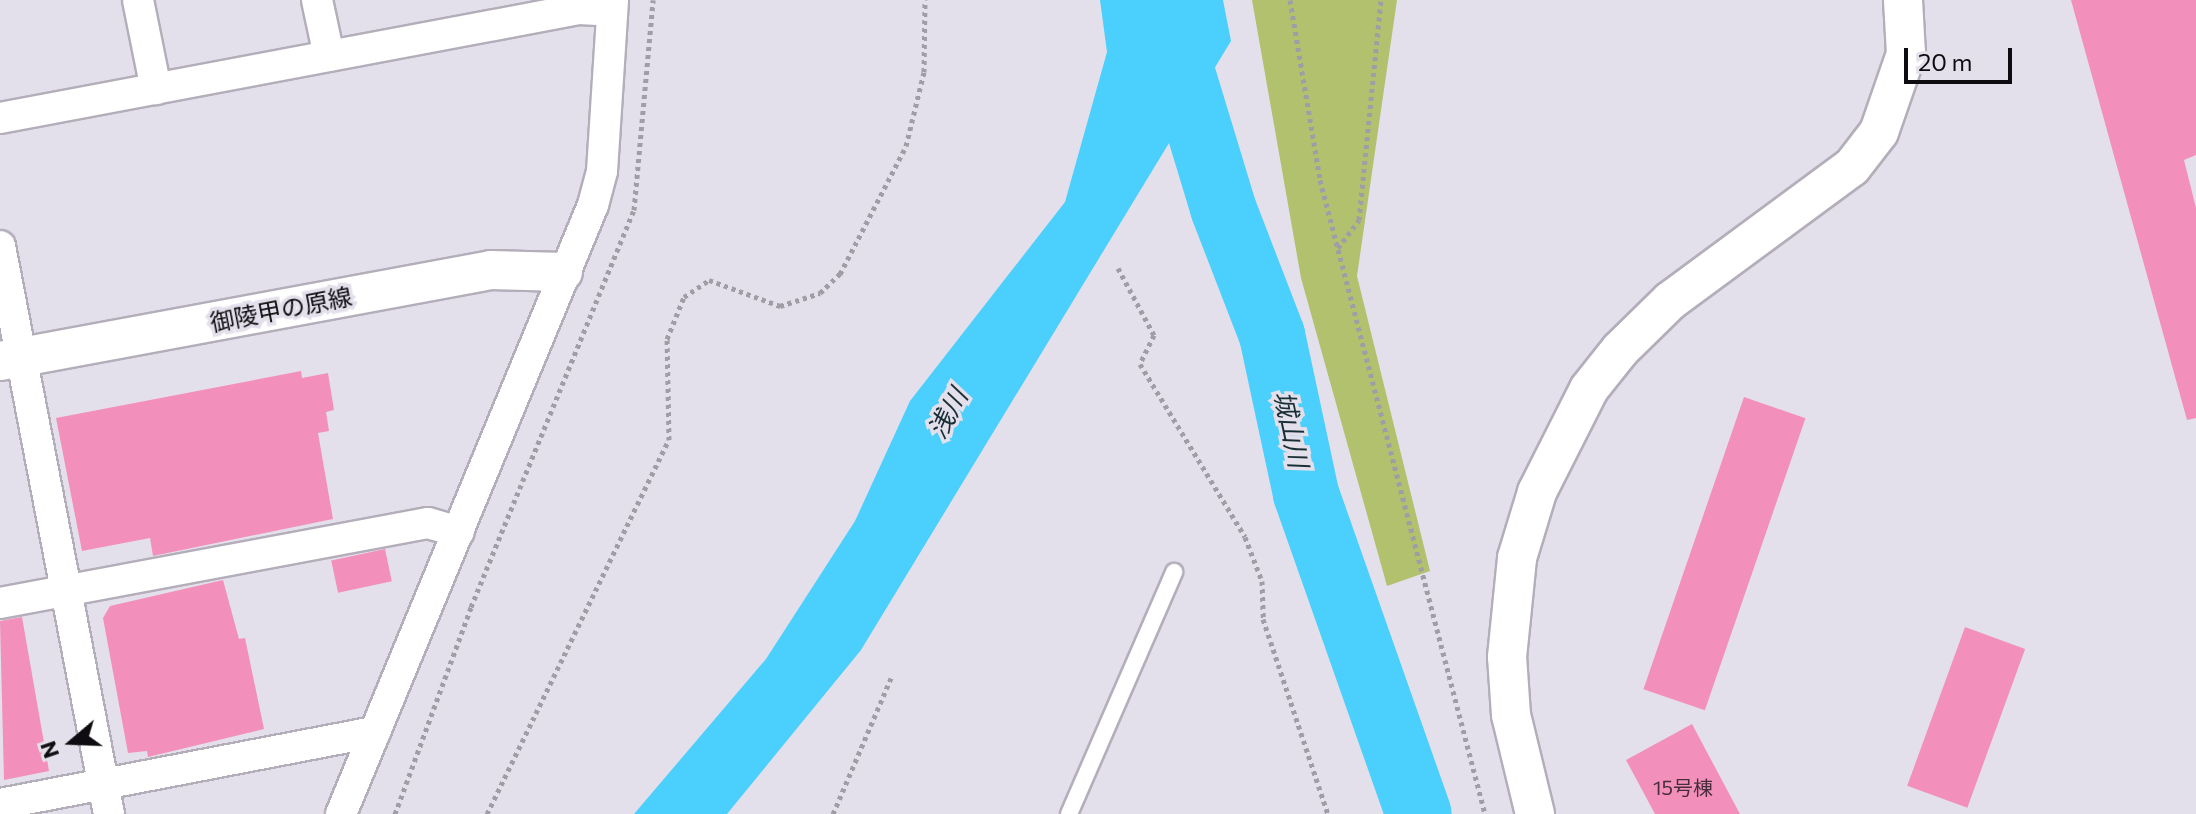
<!DOCTYPE html>
<meta charset="utf-8">
<style>
body{margin:0}
#map{position:relative;width:2196px;height:814px;overflow:hidden;background:#e4e0eb;font-family:Commissioner,"Noto Sans JP",sans-serif}
div>[style]{position:absolute}
.green>*{inset:0;background:#b2c16e}
.water>*{inset:0;background:#4bcffc}
.river>*{height:66px;margin:-33px;padding:0 33px;transform-origin:33px;border-radius:33px;background:#4bcffc}
.building>*{inset:0;background:#f290bb;transform-origin:0 0}
.path>*{height:5px;margin-top:-2.5px;transform-origin:0;background:repeating-linear-gradient(90deg,#a19da6 0 4px,transparent 0 8px)}
.roads{filter:drop-shadow(2px 0 #b3aeba) drop-shadow(-2px 0 #b3aeba) drop-shadow(0 2px #b3aeba) drop-shadow(0 -2px #b3aeba)}
.service>*{height:16px;margin:-8px;padding:0 8px;transform-origin:8px;border-radius:8px;background:#fff}
.minor>*{height:30px;margin:-15px;padding:0 15px;transform-origin:15px;border-radius:15px;background:#fff}
.tertiary>*{height:38px;margin:-19px;padding:0 19px;transform-origin:19px;border-radius:19px;background:#fff}
span{translate:-50% -50%;white-space:nowrap;text-align:center;line-height:1.15;-webkit-text-stroke:7px #e4e0eb;paint-order:stroke}
.number-label{font-size:20px;color:#472d3b}
.number-label span{-webkit-text-stroke-width:0}
.street-label{font-size:24px;color:#0e0c10}
.water-label{font-size:26px;color:#182e36;font-style:italic}
.north{position:absolute;left:32px;top:702px;width:80px;height:80px;-webkit-text-stroke:6px #e4e0eb;paint-order:stroke;rotate:251deg;font-size:22px;font-weight:700;line-height:32px;text-align:center;color:#0e0c10}
.north::after{content:'';display:block;margin:auto;width:28px;height:36px;background:#0e0c10;clip-path:polygon(50% 0,100% 100%,50% 72%,0 100%)}
.scale{position:absolute;left:1904px;top:48px;width:108px;height:36px;box-sizing:border-box;border:4px solid #0e0c10;border-top:0;padding-left:10px;font-size:24px;line-height:28px;white-space:nowrap;color:#0e0c10;-webkit-text-stroke:6px #e4e0eb;paint-order:stroke}
</style>
<div id="map">
<div class="green">
<div style="clip-path:polygon(1252px 0,1397px 0,1357px 276px,1430px 571px,1387px 586px,1301px 278px)"></div>
</div>
<div class="water">
<div style="clip-path:polygon(1100px 0,1223px 0,1231px 41px,861px 650px,727px 814px,634px 814px,766px 659px,855px 521px,910px 401px,1065px 202px,1107px 52px)"></div>
</div>
<div class="river">
<div style="left:1160px;top:0;width:217px;rotate:73.1deg"></div>
<div style="left:1223px;top:208px;width:136px;rotate:68.9deg"></div>
<div style="left:1272px;top:335px;width:163px;rotate:77.9deg"></div>
<div style="left:1306px;top:494px;width:339px;rotate:70.6deg"></div>
</div>
<div class="building">
<div style="clip-path:polygon(2071px 0,2196px 0,2196px 155px,2184px 160px,2196px 208px,2196px 418px,2187px 420px)"></div>
<div style="clip-path:polygon(301px 371px,302px 378px,328px 373px,334px 410px,326px 412px,329px 431px,318px 433px,333px 519px,153px 556px,150px 538px,82px 551px,56px 418px)"></div>
<div style="left:1744px;top:397px;width:65px;height:309px;rotate:19deg"></div>
<div style="left:385px;top:549px;width:33px;height:55px;rotate:78deg"></div>
<div style="clip-path:polygon(223px 580px,239px 639px,245px 638px,264px 729px,148px 757px,147px 751px,128px 753px,103px 618px,110px 606px)"></div>
<div style="clip-path:polygon(22px 617px,49px 771px,4px 780px,0 621px)"></div>
<div style="left:1965px;top:627px;width:64px;height:169px;rotate:20deg"></div>
<div style="clip-path:polygon(1692px 724px,1740px 814px,1655px 814px,1626px 760px)"></div>
</div>
<div class="path">
<div style="left:1290px;top:0;width:182px;rotate:80.5deg"></div>
<div style="left:1320px;top:180px;width:655px;rotate:75.41deg"></div>
<div style="left:1338px;top:248px;width:35px;rotate:-53deg"></div>
<div style="left:1359px;top:220px;width:221px;rotate:-84.3deg"></div>
<div style="left:1118px;top:268px;width:76px;rotate:61.8deg"></div>
<div style="left:1154px;top:335px;width:32px;rotate:116deg"></div>
<div style="left:1140px;top:364px;width:202px;rotate:58.7deg"></div>
<div style="left:1245px;top:537px;width:47px;rotate:68.9deg"></div>
<div style="left:1262px;top:581px;width:38px;rotate:88deg"></div>
<div style="left:1263px;top:619px;width:206px;rotate:71.6deg"></div>
<div style="left:395px;top:814px;width:221px;rotate:-69.8deg"></div>
<div style="left:471px;top:607px;width:429px;rotate:-67.7deg"></div>
<div style="left:634px;top:210px;width:211px;rotate:-84.8deg"></div>
<div style="left:487px;top:814px;width:416px;rotate:-64.1deg"></div>
<div style="left:669px;top:440px;width:101px;rotate:-91.1deg"></div>
<div style="left:667px;top:339px;width:45px;rotate:-68deg"></div>
<div style="left:684px;top:297px;width:30px;rotate:-34deg"></div>
<div style="left:709px;top:280px;width:76px;rotate:20.1deg"></div>
<div style="left:780px;top:306px;width:42px;rotate:-18deg"></div>
<div style="left:820px;top:293px;width:28px;rotate:-44deg"></div>
<div style="left:840px;top:274px;width:144px;rotate:-62.7deg"></div>
<div style="left:906px;top:146px;width:76px;rotate:-76.3deg"></div>
<div style="left:924px;top:72px;width:72px;rotate:-89.2deg"></div>
<div style="left:833px;top:814px;width:148px;rotate:-66.9deg"></div>
</div>
<div class="roads">
<div class="service">
<div style="left:1069px;top:814px;width:264px;rotate:-66.5deg"></div>
</div>
<div class="minor">
<div style="left:138px;top:0;width:91px;rotate:78.6deg"></div>
<div style="left:317px;top:0;width:57px;rotate:77.9deg"></div>
<div style="left:0;top:118px;width:589px;rotate:-10.66deg"></div>
<div style="left:579px;top:9px;width:33px;rotate:3deg"></div>
<div style="left:0;top:246px;width:578px;rotate:79.14deg"></div>
<div style="left:0;top:603px;width:435px;rotate:-10.6deg"></div>
<div style="left:428px;top:523px;width:32px;rotate:16deg"></div>
<div style="left:0;top:804px;width:382px;rotate:-10.9deg"></div>
<div style="left:341px;top:814px;width:659px;rotate:-67.52deg"></div>
<div style="left:593px;top:205px;width:35px;rotate:-75deg"></div>
<div style="left:602px;top:171px;width:171px;rotate:-86.3deg"></div>
</div>
<div class="tertiary">
<div style="left:0;top:361px;width:499px;rotate:-10.5deg"></div>
<div style="left:491px;top:270px;width:72px;rotate:1.6deg"></div>
<div style="left:1535px;top:814px;width:102px;rotate:-103.6deg"></div>
<div style="left:1511px;top:715px;width:58px;rotate:-93.9deg"></div>
<div style="left:1507px;top:657px;width:100px;rotate:-84.2deg"></div>
<div style="left:1517px;top:558px;width:69px;rotate:-73.1deg"></div>
<div style="left:1537px;top:492px;width:115px;rotate:-63.2deg"></div>
<div style="left:1589px;top:389px;width:50px;rotate:-51.5deg"></div>
<div style="left:1620px;top:350px;width:70px;rotate:-44.4deg"></div>
<div style="left:1670px;top:301px;width:226px;rotate:-36.4deg"></div>
<div style="left:1852px;top:167px;width:44px;rotate:-52.4deg"></div>
<div style="left:1879px;top:132px;width:83px;rotate:-70.9deg"></div>
<div style="left:1906px;top:54px;width:54px;rotate:-93.2deg"></div>
</div>
</div>
<div class="number-label">
<span style="left:1683px;top:787px">15号棟</span>
</div>
<div class="street-label">
<span style="left:281px;top:309px;rotate:-11deg">御陵甲の原線</span>
</div>
<div class="water-label">
<span style="left:947px;top:413px;rotate:-61deg">浅川</span>
<span style="left:1292px;top:429px;rotate:78deg">城山川</span>
</div>
<div class="north">N</div>
<div class="scale">20 m</div>
</div>
